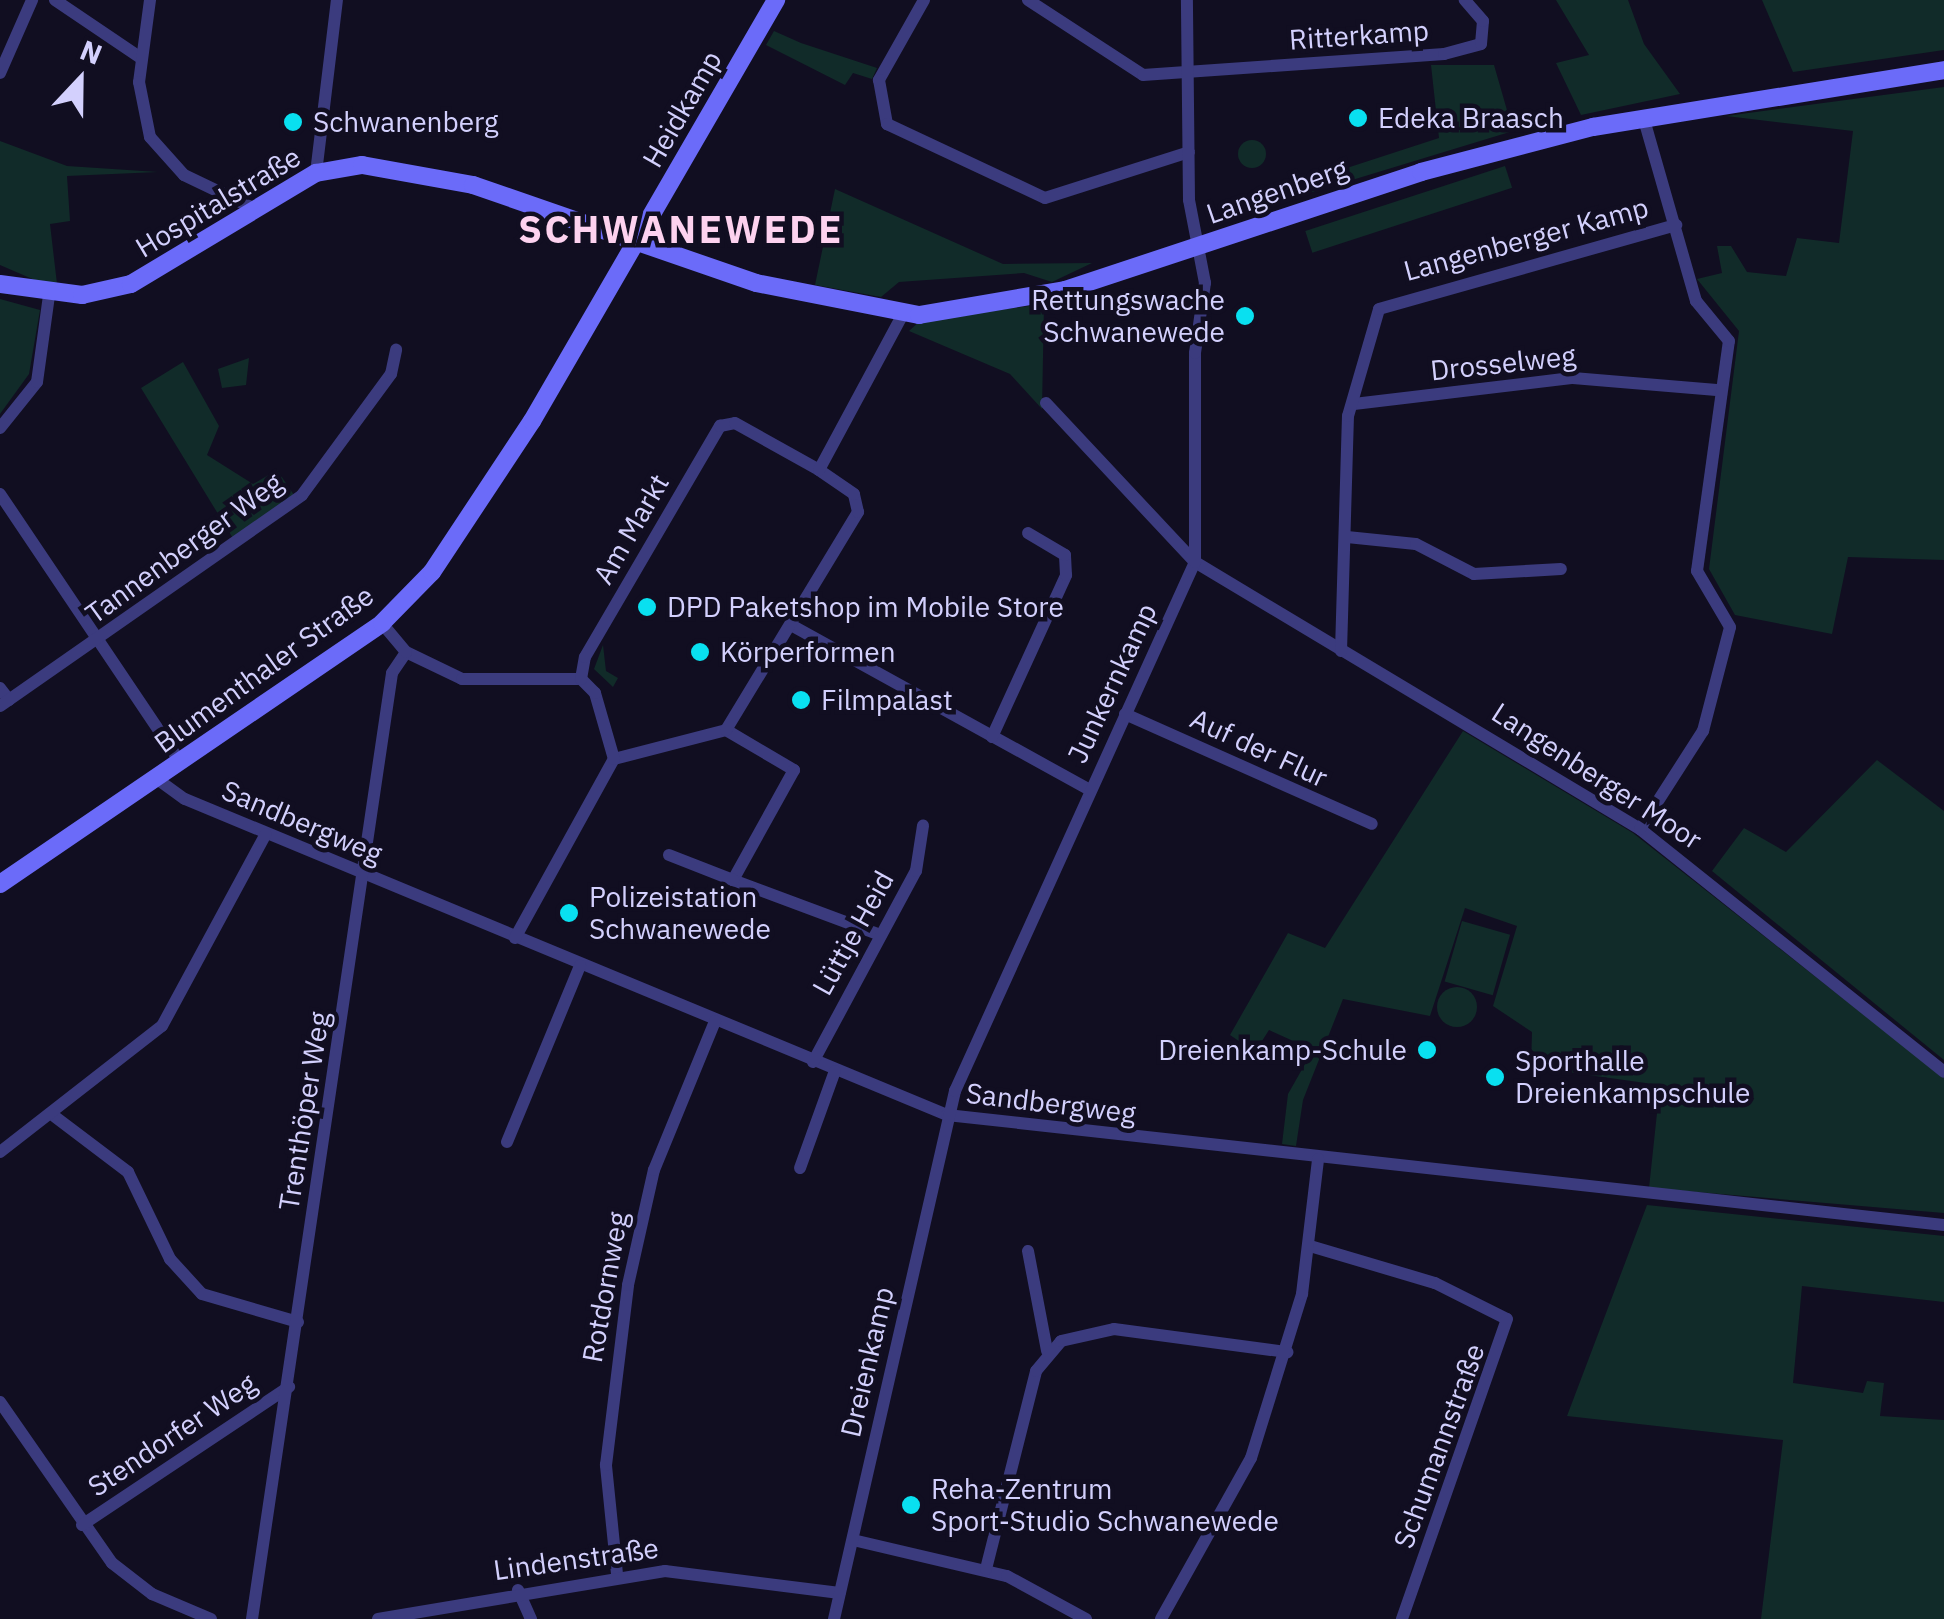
<!DOCTYPE html>
<meta charset="utf-8">
<style>
body{margin:0}
#map{position:relative;width:1944px;height:1619px;overflow:hidden;background:#110e21;font-family:"IBM Plex Sans",sans-serif}
div>[style]{position:absolute}
.green>*{inset:0;background:#112b29;transform-origin:0 0}
.round{border-radius:50%}
.street>*{height:12px;margin:-6px;padding:0 6px;transform-origin:6px;border-radius:6px;background:#3b3b7e}
.secondary>*{height:18px;margin:-9px;padding:0 9px;transform-origin:9px;border-radius:9px;background:#6b6bf9}
.dots>*{width:28px;height:28px;translate:-50% -50%;box-sizing:border-box;border:5px solid #110e21;border-radius:50%}
span{translate:-50% -50%;white-space:nowrap;text-align:center;line-height:1.15;-webkit-text-stroke:9px #110e21;paint-order:stroke}
.street-label{font-size:28px;color:#d3d0fd}
.poi-label{font-size:28px;color:#d3d0fd}
.left{translate:0 -50%;text-align:left}
.right{translate:-100% -50%;text-align:right}
.district-label{font-size:38px;color:#fdd2ef;font-weight:700;letter-spacing:2.5px}
.north{position:absolute;left:30px;top:30px;width:100px;height:100px;-webkit-text-stroke:8px #110e21;paint-order:stroke;rotate:22deg;font-size:28px;font-weight:700;line-height:40px;text-align:center;color:#d3d0fd}
.north::after{content:'';display:block;margin:auto;width:35px;height:45px;background:#d3d0fd;clip-path:polygon(50% 0,100% 100%,50% 72%,0 100%)}
</style>
<div id="map">
<div class="green">
<div style="clip-path:polygon(1556px 0,1628px 0,1644px 44px,1680px 94px,1581px 115px,1556px 63px,1589px 55px)"></div>
<div style="clip-path:polygon(1762px 0,1944px 0,1944px 50px,1793px 72px)"></div>
<div style="clip-path:polygon(774px 31px,801px 43px,877px 68px,872px 79px,853px 73px,845px 85px,766px 45px)"></div>
<div style="clip-path:polygon(1431px 65px,1494px 65px,1513px 131px,1221px 220px,1227px 207px,1439px 138px)"></div>
<div style="clip-path:polygon(1944px 87px,1944px 560px,1848px 557px,1832px 634px,1735px 615px,1709px 569px,1739px 331px,1697px 279px,1722px 273px,1717px 246px,1731px 246px,1747px 272px,1786px 276px,1797px 238px,1839px 243px,1853px 131px,1726px 116px)"></div>
<div class="round" style="left:1238px;top:140px;width:28px;height:28px"></div>
<div style="clip-path:polygon(0 141px,67px 166px,158px 172px,67px 176px,70px 221px,50px 224px,57px 284px,37px 281px,0 265px)"></div>
<div style="left:1505px;top:166px;width:23px;height:210px;rotate:72deg"></div>
<div style="clip-path:polygon(835px 189px,1003px 264px,1092px 263px,1052px 282px,1024px 273px,899px 282px,881px 297px,815px 285px)"></div>
<div style="clip-path:polygon(0 299px,40px 310px,29px 374px,0 414px)"></div>
<div style="clip-path:polygon(1044px 304px,1042px 409px,1010px 374px,909px 331px,921px 320px)"></div>
<div style="clip-path:polygon(249px 358px,246px 385px,222px 388px,218px 369px)"></div>
<div style="clip-path:polygon(183px 362px,219px 426px,207px 455px,253px 484px,277px 470px,294px 495px,234px 540px,141px 388px)"></div>
<div style="clip-path:polygon(603px 645px,606px 671px,618px 678px,613px 687px,594px 669px)"></div>
<div style="clip-path:polygon(1463px 731px,1633px 833px,1944px 1078px,1944px 1213px,1649px 1188px,1660px 1085px,1531px 1067px,1532px 1032px,1493px 1006px,1517px 926px,1465px 908px,1430px 1016px,1343px 999px,1303px 1100px,1296px 1146px,1282px 1144px,1288px 1094px,1313px 1050px,1269px 1030px,1255px 1052px,1230px 1035px,1288px 933px,1325px 948px)"></div>
<div style="clip-path:polygon(1877px 760px,1944px 811px,1944px 1060px,1712px 871px,1744px 828px,1786px 852px)"></div>
<div style="left:1462px;top:921px;width:50px;height:63px;rotate:16deg"></div>
<div class="round" style="left:1437px;top:987px;width:40px;height:40px"></div>
<div style="clip-path:polygon(1647px 1205px,1944px 1236px,1944px 1302px,1802px 1286px,1793px 1383px,1863px 1393px,1867px 1381px,1884px 1383px,1880px 1416px,1944px 1420px,1944px 1619px,1761px 1619px,1783px 1440px,1567px 1416px)"></div>
</div>
<div class="street">
<div style="left:55px;top:0;width:104px;rotate:34deg"></div>
<div style="left:150px;top:0;width:83px;rotate:97.6deg"></div>
<div style="left:139px;top:82px;width:56px;rotate:78.7deg"></div>
<div style="left:150px;top:137px;width:51px;rotate:48.2deg"></div>
<div style="left:184px;top:175px;width:81px;rotate:25.6deg"></div>
<div style="left:924px;top:0;width:92px;rotate:119.4deg"></div>
<div style="left:879px;top:80px;width:45px;rotate:79.7deg"></div>
<div style="left:887px;top:124px;width:174px;rotate:25.1deg"></div>
<div style="left:1045px;top:198px;width:151px;rotate:-17.7deg"></div>
<div style="left:1028px;top:0;width:137px;rotate:33.1deg"></div>
<div style="left:1143px;top:75px;width:302px;rotate:-4deg"></div>
<div style="left:1444px;top:54px;width:38px;rotate:-15deg"></div>
<div style="left:1481px;top:44px;width:23px;rotate:-85deg"></div>
<div style="left:1483px;top:21px;width:28px;rotate:-131deg"></div>
<div style="left:0;top:73px;width:80px;rotate:-66.3deg"></div>
<div style="left:316px;top:173px;width:174px;rotate:-83.1deg"></div>
<div style="left:1046px;top:403px;width:218px;rotate:46.9deg"></div>
<div style="left:1195px;top:562px;width:519px;rotate:30.96deg"></div>
<div style="left:1640px;top:829px;width:389px;rotate:38.6deg"></div>
<div style="left:1354px;top:404px;width:221px;rotate:-6.8deg"></div>
<div style="left:1573px;top:378px;width:144px;rotate:4.8deg"></div>
<div style="left:0;top:428px;width:59px;rotate:-51.2deg"></div>
<div style="left:37px;top:382px;width:88px;rotate:-82.1deg"></div>
<div style="left:0;top:494px;width:324px;rotate:56.1deg"></div>
<div style="left:1347px;top:537px;width:69px;rotate:5.8deg"></div>
<div style="left:1416px;top:544px;width:65px;rotate:27.3deg"></div>
<div style="left:1474px;top:574px;width:87px;rotate:-3.3deg"></div>
<div style="left:791px;top:625px;width:342px;rotate:28.9deg"></div>
<div style="left:1341px;top:651px;width:235px;rotate:-88.3deg"></div>
<div style="left:1348px;top:416px;width:111px;rotate:-73.8deg"></div>
<div style="left:1379px;top:309px;width:309px;rotate:-15.8deg"></div>
<div style="left:406px;top:652px;width:62px;rotate:25.7deg"></div>
<div style="left:462px;top:679px;width:119px"></div>
<div style="left:0;top:688px;width:15px;rotate:53deg"></div>
<div style="left:0;top:706px;width:368px;rotate:-34.9deg"></div>
<div style="left:302px;top:495px;width:150px;rotate:-53.7deg"></div>
<div style="left:391px;top:374px;width:25px;rotate:-78deg"></div>
<div style="left:1125px;top:714px;width:270px;rotate:24deg"></div>
<div style="left:726px;top:730px;width:79px;rotate:30.5deg"></div>
<div style="left:794px;top:770px;width:126px;rotate:119deg"></div>
<div style="left:733px;top:880px;width:157px;rotate:20.5deg"></div>
<div style="left:992px;top:737px;width:178px;rotate:-65.4deg"></div>
<div style="left:1066px;top:575px;width:20px;rotate:-93deg"></div>
<div style="left:1065px;top:555px;width:43px;rotate:-149.3deg"></div>
<div style="left:614px;top:759px;width:116px;rotate:-14.5deg"></div>
<div style="left:726px;top:730px;width:255px;rotate:-58.8deg"></div>
<div style="left:858px;top:512px;width:18px;rotate:-103deg"></div>
<div style="left:854px;top:494px;width:42px;rotate:-145.6deg"></div>
<div style="left:157px;top:779px;width:34px;rotate:36deg"></div>
<div style="left:185px;top:799px;width:825px;rotate:22.52deg"></div>
<div style="left:947px;top:1115px;width:1003px;rotate:6.3deg"></div>
<div style="left:1640px;top:829px;width:117px;rotate:-57.3deg"></div>
<div style="left:1703px;top:731px;width:107px;rotate:-75.4deg"></div>
<div style="left:1730px;top:627px;width:65px;rotate:-120.5deg"></div>
<div style="left:1697px;top:571px;width:232px;rotate:-82.1deg"></div>
<div style="left:1729px;top:341px;width:52px;rotate:-129.5deg"></div>
<div style="left:1696px;top:301px;width:192px;rotate:-106deg"></div>
<div style="left:669px;top:855px;width:69px;rotate:21.3deg"></div>
<div style="left:515px;top:938px;width:205px;rotate:-61.1deg"></div>
<div style="left:614px;top:759px;width:69px;rotate:-106.1deg"></div>
<div style="left:595px;top:693px;width:20px;rotate:-135deg"></div>
<div style="left:581px;top:679px;width:22px;rotate:-80deg"></div>
<div style="left:585px;top:657px;width:268px;rotate:-59.7deg"></div>
<div style="left:720px;top:426px;width:15px;rotate:-11deg"></div>
<div style="left:735px;top:423px;width:96px;rotate:29.2deg"></div>
<div style="left:819px;top:470px;width:177px;rotate:-61.7deg"></div>
<div style="left:813px;top:1062px;width:217px;rotate:-61.7deg"></div>
<div style="left:916px;top:871px;width:46px;rotate:-81.2deg"></div>
<div style="left:54px;top:1116px;width:93px;rotate:37.1deg"></div>
<div style="left:128px;top:1172px;width:97px;rotate:64.2deg"></div>
<div style="left:170px;top:1259px;width:47px;rotate:47.6deg"></div>
<div style="left:202px;top:1294px;width:100px;rotate:16.3deg"></div>
<div style="left:507px;top:1142px;width:191px;rotate:-67.5deg"></div>
<div style="left:0;top:1152px;width:205px;rotate:-37.9deg"></div>
<div style="left:162px;top:1026px;width:218px;rotate:-61.6deg"></div>
<div style="left:800px;top:1168px;width:103px;rotate:-70.2deg"></div>
<div style="left:1310px;top:1246px;width:130px;rotate:16.5deg"></div>
<div style="left:1435px;top:1283px;width:80px;rotate:26.6deg"></div>
<div style="left:1507px;top:1319px;width:318px;rotate:109.3deg"></div>
<div style="left:1028px;top:1251px;width:102px;rotate:79.2deg"></div>
<div style="left:0;top:1402px;width:196px;rotate:55.2deg"></div>
<div style="left:112px;top:1563px;width:51px;rotate:37.8deg"></div>
<div style="left:152px;top:1594px;width:64px;rotate:23deg"></div>
<div style="left:82px;top:1525px;width:249px;rotate:-33.7deg"></div>
<div style="left:853px;top:1540px;width:158px;rotate:13.2deg"></div>
<div style="left:1007px;top:1576px;width:90px;rotate:28.6deg"></div>
<div style="left:986px;top:1569px;width:204px;rotate:-75.8deg"></div>
<div style="left:1036px;top:1371px;width:39px;rotate:-50deg"></div>
<div style="left:1061px;top:1341px;width:54px;rotate:-12.8deg"></div>
<div style="left:1114px;top:1329px;width:175px;rotate:7.6deg"></div>
<div style="left:617px;top:1574px;width:110px;rotate:-95.8deg"></div>
<div style="left:606px;top:1465px;width:181px;rotate:-83deg"></div>
<div style="left:628px;top:1285px;width:118px;rotate:-77.3deg"></div>
<div style="left:654px;top:1170px;width:161px;rotate:-67.7deg"></div>
<div style="left:518px;top:1590px;width:32px;rotate:66deg"></div>
<div style="left:252px;top:1619px;width:956px;rotate:-81.58deg"></div>
<div style="left:392px;top:673px;width:25px;rotate:-56deg"></div>
<div style="left:406px;top:652px;width:38px;rotate:-130deg"></div>
<div style="left:378px;top:1619px;width:291px;rotate:-9.5deg"></div>
<div style="left:665px;top:1571px;width:176px;rotate:7.2deg"></div>
<div style="left:834px;top:1619px;width:542px;rotate:-77.09deg"></div>
<div style="left:955px;top:1091px;width:581px;rotate:-65.6deg"></div>
<div style="left:1195px;top:562px;width:209px;rotate:-90deg"></div>
<div style="left:1195px;top:353px;width:71px;rotate:-81.9deg"></div>
<div style="left:1205px;top:283px;width:85px;rotate:-100.9deg"></div>
<div style="left:1189px;top:200px;width:200px;rotate:-90.6deg"></div>
<div style="left:1161px;top:1619px;width:184px;rotate:-60.8deg"></div>
<div style="left:1251px;top:1458px;width:172px;rotate:-72.7deg"></div>
<div style="left:1302px;top:1294px;width:136px;rotate:-83.2deg"></div>
</div>
<div class="secondary">
<div style="left:0;top:284px;width:83px;rotate:7.6deg"></div>
<div style="left:82px;top:295px;width:50px;rotate:-12.7deg"></div>
<div style="left:131px;top:284px;width:216px;rotate:-31deg"></div>
<div style="left:316px;top:173px;width:47px;rotate:-9.9deg"></div>
<div style="left:362px;top:165px;width:113px;rotate:10.2deg"></div>
<div style="left:473px;top:185px;width:299px;rotate:19.1deg"></div>
<div style="left:756px;top:283px;width:166px;rotate:11.1deg"></div>
<div style="left:919px;top:315px;width:148px;rotate:-9.7deg"></div>
<div style="left:1065px;top:290px;width:375px;rotate:-18.3deg"></div>
<div style="left:1421px;top:172px;width:178px;rotate:-14.7deg"></div>
<div style="left:1593px;top:127px;width:356px;rotate:-9.2deg"></div>
<div style="left:0;top:884px;width:463px;rotate:-34.3deg"></div>
<div style="left:382px;top:623px;width:71px;rotate:-45.6deg"></div>
<div style="left:432px;top:572px;width:181px;rotate:-56.5deg"></div>
<div style="left:532px;top:421px;width:487px;rotate:-59.9deg"></div>
</div>
<div class="dots">
<div style="left:1358px;top:118px;background:#09e0f0"></div>
<div style="left:293px;top:122px;background:#09e0f0"></div>
<div style="left:1245px;top:316px;background:#09e0f0"></div>
<div style="left:647px;top:607px;background:#09e0f0"></div>
<div style="left:700px;top:652px;background:#09e0f0"></div>
<div style="left:801px;top:700px;background:#09e0f0"></div>
<div style="left:569px;top:913px;background:#09e0f0"></div>
<div style="left:1427px;top:1050px;background:#09e0f0"></div>
<div style="left:1495px;top:1077px;background:#09e0f0"></div>
<div style="left:911px;top:1505px;background:#09e0f0"></div>
</div>
<div class="street-label">
<span style="left:1359px;top:35px;rotate:-4deg">Ritterkamp</span>
<span style="left:682px;top:109px;rotate:-60deg">Heidkamp</span>
<span style="left:1277px;top:191px;rotate:-19deg">Langenberg</span>
<span style="left:218px;top:202px;rotate:-31deg">Hospitalstraße</span>
<span style="left:1526px;top:239px;rotate:-15deg">Langenberger Kamp</span>
<span style="left:1503px;top:363px;rotate:-6deg">Drosselweg</span>
<span style="left:631px;top:529px;rotate:-60deg">Am Markt</span>
<span style="left:184px;top:548px;rotate:-36deg">Tannenberger Weg</span>
<span style="left:264px;top:669px;rotate:-36deg">Blumenthaler Straße</span>
<span style="left:1112px;top:683px;rotate:-65deg">Junkernkamp</span>
<span style="left:1259px;top:748px;rotate:25deg">Auf der Flur</span>
<span style="left:1597px;top:776px;rotate:33deg">Langenberger Moor</span>
<span style="left:302px;top:822px;rotate:23deg">Sandbergweg</span>
<span style="left:853px;top:933px;rotate:-61deg">Lüttje Heid</span>
<span style="left:1051px;top:1103px;rotate:7deg">Sandbergweg</span>
<span style="left:304px;top:1111px;rotate:-81deg">Trenthöper Weg</span>
<span style="left:605px;top:1287px;rotate:-80deg">Rotdornweg</span>
<span style="left:867px;top:1362px;rotate:-77deg">Dreienkamp</span>
<span style="left:172px;top:1435px;rotate:-34deg">Stendorfer Weg</span>
<span style="left:1439px;top:1446px;rotate:-70deg">Schumannstraße</span>
<span style="left:576px;top:1559px;rotate:-8deg">Lindenstraße</span>
</div>
<div class="poi-label">
<span class="left" style="left:1378px;top:118px">Edeka Braasch</span>
<span class="left" style="left:313px;top:122px">Schwanenberg</span>
<span class="right" style="left:1225px;top:316px">Rettungswache<br>Schwanewede</span>
<span class="left" style="left:667px;top:607px">DPD Paketshop im Mobile Store</span>
<span class="left" style="left:720px;top:652px">Körperformen</span>
<span class="left" style="left:821px;top:700px">Filmpalast</span>
<span class="left" style="left:589px;top:913px">Polizeistation<br>Schwanewede</span>
<span class="right" style="left:1407px;top:1050px">Dreienkamp-Schule</span>
<span class="left" style="left:1515px;top:1077px">Sporthalle<br>Dreienkampschule</span>
<span class="left" style="left:931px;top:1505px">Reha-Zentrum<br>Sport-Studio Schwanewede</span>
</div>
<div class="district-label">
<span style="left:681px;top:229px">SCHWANEWEDE</span>
</div>
<div class="north">N</div>
</div>
